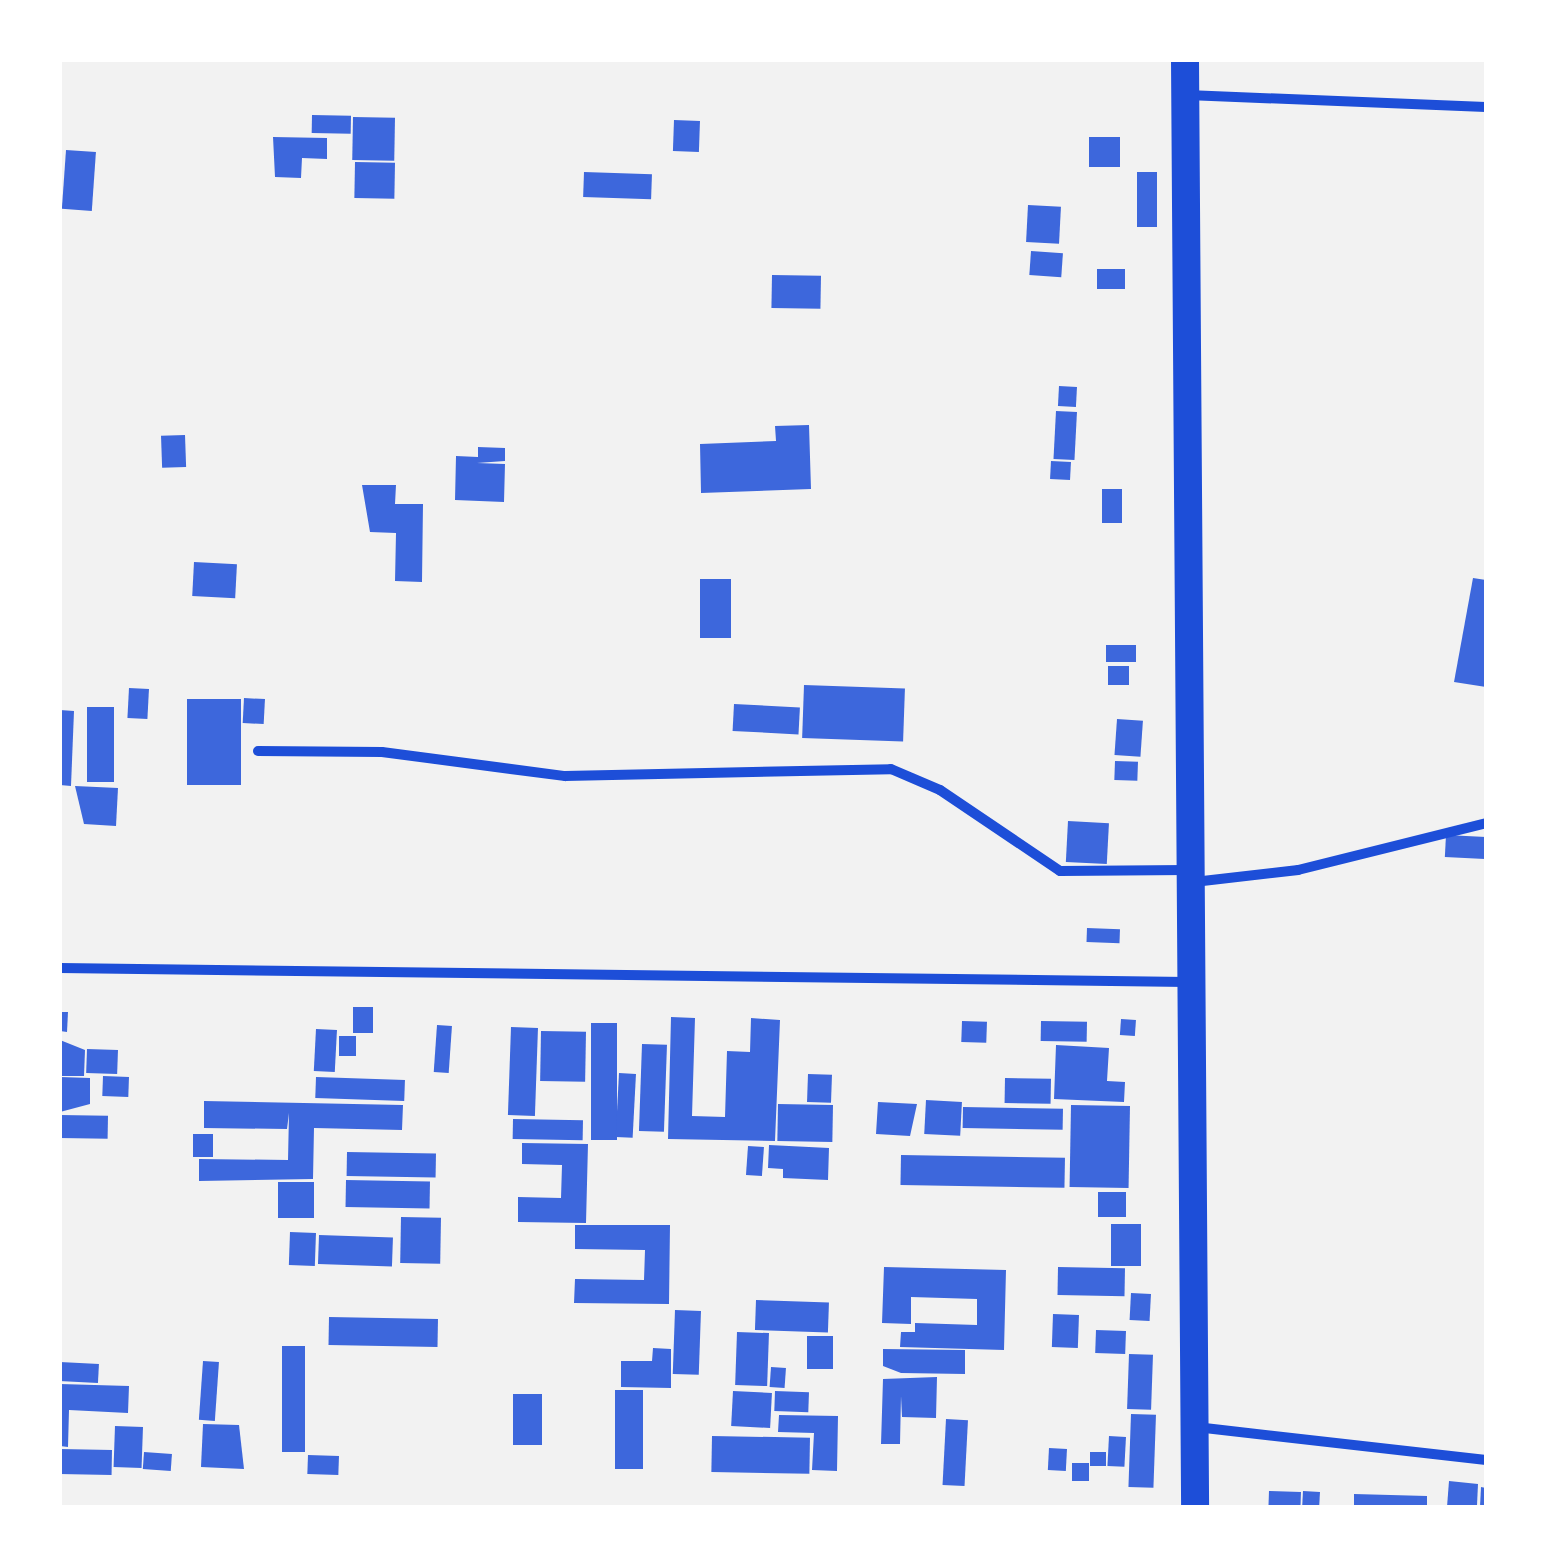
<!DOCTYPE html>
<style>
body{margin:0}
#map{position:relative;width:1546px;height:1567px;overflow:hidden;background:#f2f2f2;font-family:Poppins,sans-serif}
div>[style]{position:absolute}
.building>*{inset:0;background:#3d67dc;transform-origin:0 0}
.minor>*{height:10px;margin:-5px;padding:0 5px;transform-origin:5px;border-radius:5px;background:#1d4ed8}
.trunk>*{height:28px;margin:-14px;padding:0 14px;transform-origin:14px;border-radius:14px;background:#1d4ed8}
span{translate:-50% -50%;white-space:nowrap;text-align:center;line-height:1.15;-webkit-text-stroke:9px #fff;paint-order:stroke}
.frame{position:absolute;inset:0;border:62px solid #fff;pointer-events:none}
</style>
<div id="map">
<div class="building">
<div style="left:312px;top:115px;width:39px;height:18px;rotate:1deg"></div>
<div style="left:353px;top:117px;width:42px;height:43px;rotate:1deg"></div>
<div style="left:674px;top:120px;width:26px;height:31px;rotate:2deg"></div>
<div style="clip-path:polygon(273px 137px,327px 138px,327px 159px,302px 158px,301px 178px,275px 177px)"></div>
<div style="left:1089px;top:137px;width:31px;height:30px"></div>
<div style="left:66px;top:150px;width:30px;height:59px;rotate:4deg"></div>
<div style="left:355px;top:162px;width:40px;height:36px;rotate:1deg"></div>
<div style="left:584px;top:172px;width:68px;height:25px;rotate:2deg"></div>
<div style="left:1137px;top:172px;width:20px;height:55px"></div>
<div style="left:1028px;top:205px;width:33px;height:37px;rotate:3deg"></div>
<div style="left:1031px;top:251px;width:32px;height:24px;rotate:4deg"></div>
<div style="left:1097px;top:269px;width:28px;height:20px"></div>
<div style="left:772px;top:275px;width:49px;height:33px;rotate:1deg"></div>
<div style="left:1059px;top:386px;width:18px;height:20px;rotate:3deg"></div>
<div style="left:1056px;top:411px;width:21px;height:48px;rotate:3deg"></div>
<div style="clip-path:polygon(809px 425px,811px 489px,701px 493px,700px 444px,776px 441px,775px 426px)"></div>
<div style="left:185px;top:435px;width:32px;height:24px;rotate:88deg"></div>
<div style="clip-path:polygon(478px 447px,505px 448px,505px 461px,477px 463px,505px 464px,504px 502px,455px 500px,456px 456px,478px 457px)"></div>
<div style="left:1051px;top:461px;width:20px;height:18px;rotate:3deg"></div>
<div style="clip-path:polygon(362px 485px,396px 485px,395px 504px,423px 504px,422px 582px,395px 581px,396px 533px,370px 532px)"></div>
<div style="left:1102px;top:489px;width:20px;height:34px"></div>
<div style="left:194px;top:562px;width:43px;height:34px;rotate:3deg"></div>
<div style="clip-path:polygon(1473px 578px,1486px 580px,1486px 687px,1454px 682px)"></div>
<div style="left:700px;top:579px;width:31px;height:59px"></div>
<div style="left:1106px;top:645px;width:30px;height:17px"></div>
<div style="left:1108px;top:666px;width:21px;height:19px"></div>
<div style="left:804px;top:685px;width:101px;height:53px;rotate:2deg"></div>
<div style="left:129px;top:688px;width:20px;height:30px;rotate:3deg"></div>
<div style="left:244px;top:698px;width:21px;height:25px;rotate:3deg"></div>
<div style="left:187px;top:699px;width:54px;height:86px"></div>
<div style="left:734px;top:704px;width:66px;height:27px;rotate:3deg"></div>
<div style="left:87px;top:707px;width:27px;height:75px"></div>
<div style="clip-path:polygon(60px 710px,74px 711px,71px 786px,60px 785px)"></div>
<div style="left:1117px;top:719px;width:26px;height:36px;rotate:4deg"></div>
<div style="left:1115px;top:761px;width:23px;height:19px;rotate:2deg"></div>
<div style="clip-path:polygon(75px 786px,118px 788px,116px 826px,84px 824px)"></div>
<div style="left:1068px;top:821px;width:41px;height:41px;rotate:3deg"></div>
<div style="left:1446px;top:835px;width:40px;height:22px;rotate:3deg"></div>
<div style="left:1087px;top:928px;width:33px;height:14px;rotate:2deg"></div>
<div style="left:353px;top:1007px;width:20px;height:26px"></div>
<div style="clip-path:polygon(60px 1012px,68px 1012px,67px 1032px,60px 1031px)"></div>
<div style="clip-path:polygon(671px 1017px,695px 1018px,692px 1116px,725px 1117px,727px 1051px,750px 1052px,751px 1018px,780px 1020px,775px 1141px,668px 1139px)"></div>
<div style="left:1121px;top:1019px;width:15px;height:16px;rotate:4deg"></div>
<div style="left:962px;top:1021px;width:25px;height:21px;rotate:2deg"></div>
<div style="left:1041px;top:1021px;width:46px;height:20px;rotate:1deg"></div>
<div style="left:591px;top:1023px;width:26px;height:117px"></div>
<div style="left:437px;top:1025px;width:15px;height:47px;rotate:4deg"></div>
<div style="left:511px;top:1027px;width:27px;height:88px;rotate:2deg"></div>
<div style="left:316px;top:1029px;width:21px;height:42px;rotate:3deg"></div>
<div style="left:541px;top:1031px;width:45px;height:50px;rotate:1deg"></div>
<div style="left:339px;top:1036px;width:17px;height:20px"></div>
<div style="clip-path:polygon(60px 1040px,85px 1050px,84px 1076px,60px 1076px)"></div>
<div style="left:642px;top:1044px;width:25px;height:87px;rotate:2deg"></div>
<div style="clip-path:polygon(1056px 1045px,1109px 1048px,1107px 1081px,1125px 1082px,1124px 1102px,1054px 1099px)"></div>
<div style="left:87px;top:1049px;width:31px;height:24px;rotate:2deg"></div>
<div style="left:619px;top:1073px;width:17px;height:64px;rotate:3deg"></div>
<div style="left:808px;top:1074px;width:24px;height:28px;rotate:2deg"></div>
<div style="left:103px;top:1076px;width:26px;height:20px;rotate:2deg"></div>
<div style="clip-path:polygon(60px 1077px,90px 1078px,90px 1104px,60px 1112px)"></div>
<div style="left:316px;top:1077px;width:89px;height:21px;rotate:2deg"></div>
<div style="left:1005px;top:1078px;width:46px;height:25px;rotate:1deg"></div>
<div style="left:926px;top:1100px;width:36px;height:34px;rotate:3deg"></div>
<div style="clip-path:polygon(204px 1101px,403px 1105px,402px 1130px,314px 1128px,313px 1179px,199px 1181px,199px 1159px,288px 1160px,289px 1113px,287px 1129px,204px 1128px)"></div>
<div style="clip-path:polygon(878px 1102px,917px 1104px,910px 1136px,876px 1134px)"></div>
<div style="left:778px;top:1104px;width:55px;height:37px;rotate:1deg"></div>
<div style="left:1071px;top:1105px;width:59px;height:82px;rotate:1deg"></div>
<div style="left:963px;top:1107px;width:100px;height:21px;rotate:1deg"></div>
<div style="left:60px;top:1115px;width:48px;height:23px;rotate:1deg"></div>
<div style="left:513px;top:1119px;width:70px;height:20px;rotate:1deg"></div>
<div style="left:193px;top:1134px;width:20px;height:23px"></div>
<div style="clip-path:polygon(522px 1143px,588px 1144px,586px 1223px,518px 1222px,518px 1197px,561px 1198px,562px 1165px,522px 1164px)"></div>
<div style="clip-path:polygon(769px 1145px,829px 1148px,828px 1180px,783px 1178px,783px 1169px,768px 1168px)"></div>
<div style="left:748px;top:1146px;width:16px;height:29px;rotate:4deg"></div>
<div style="left:347px;top:1152px;width:89px;height:24px;rotate:1deg"></div>
<div style="left:901px;top:1155px;width:164px;height:30px;rotate:1deg"></div>
<div style="left:346px;top:1180px;width:84px;height:27px;rotate:1deg"></div>
<div style="left:314px;top:1182px;width:36px;height:36px;rotate:90deg"></div>
<div style="left:1098px;top:1192px;width:28px;height:25px"></div>
<div style="left:401px;top:1217px;width:40px;height:46px;rotate:1deg"></div>
<div style="left:1111px;top:1224px;width:30px;height:42px"></div>
<div style="clip-path:polygon(575px 1225px,670px 1225px,669px 1304px,574px 1303px,575px 1279px,644px 1280px,645px 1250px,575px 1249px)"></div>
<div style="left:290px;top:1232px;width:26px;height:33px;rotate:2deg"></div>
<div style="left:319px;top:1235px;width:74px;height:29px;rotate:2deg"></div>
<div style="clip-path:polygon(884px 1267px,1006px 1270px,1004px 1350px,900px 1347px,901px 1332px,915px 1332px,915px 1323px,977px 1325px,977px 1299px,911px 1297px,911px 1324px,882px 1323px)"></div>
<div style="left:1058px;top:1267px;width:67px;height:28px;rotate:1deg"></div>
<div style="left:1131px;top:1293px;width:20px;height:27px;rotate:3deg"></div>
<div style="left:756px;top:1300px;width:73px;height:30px;rotate:2deg"></div>
<div style="left:675px;top:1310px;width:26px;height:64px;rotate:2deg"></div>
<div style="left:1053px;top:1314px;width:26px;height:33px;rotate:2deg"></div>
<div style="left:329px;top:1317px;width:109px;height:28px;rotate:1deg"></div>
<div style="left:1096px;top:1330px;width:30px;height:23px;rotate:2deg"></div>
<div style="left:737px;top:1332px;width:32px;height:53px;rotate:2deg"></div>
<div style="left:807px;top:1336px;width:26px;height:33px"></div>
<div style="left:282px;top:1346px;width:23px;height:106px"></div>
<div style="clip-path:polygon(653px 1348px,671px 1349px,671px 1388px,621px 1387px,621px 1361px,652px 1361px)"></div>
<div style="clip-path:polygon(883px 1349px,965px 1350px,965px 1374px,901px 1373px,883px 1366px)"></div>
<div style="left:1129px;top:1354px;width:24px;height:55px;rotate:2deg"></div>
<div style="left:203px;top:1361px;width:16px;height:59px;rotate:4deg"></div>
<div style="left:60px;top:1362px;width:39px;height:19px;rotate:3deg"></div>
<div style="left:771px;top:1367px;width:15px;height:20px;rotate:4deg"></div>
<div style="clip-path:polygon(937px 1377px,936px 1418px,902px 1417px,901px 1396px,900px 1444px,881px 1444px,883px 1379px)"></div>
<div style="clip-path:polygon(60px 1384px,129px 1386px,128px 1413px,69px 1410px,68px 1447px,60px 1446px)"></div>
<div style="left:643px;top:1390px;width:79px;height:28px;rotate:90deg"></div>
<div style="left:733px;top:1391px;width:39px;height:35px;rotate:3deg"></div>
<div style="left:775px;top:1391px;width:34px;height:20px;rotate:2deg"></div>
<div style="left:513px;top:1394px;width:29px;height:51px"></div>
<div style="left:1131px;top:1414px;width:25px;height:73px;rotate:2deg"></div>
<div style="clip-path:polygon(779px 1415px,838px 1416px,837px 1471px,812px 1470px,814px 1433px,778px 1432px)"></div>
<div style="left:946px;top:1419px;width:22px;height:66px;rotate:3deg"></div>
<div style="clip-path:polygon(203px 1424px,239px 1425px,244px 1469px,201px 1467px)"></div>
<div style="left:115px;top:1426px;width:28px;height:41px;rotate:2deg"></div>
<div style="left:712px;top:1436px;width:98px;height:36px;rotate:1deg"></div>
<div style="left:1109px;top:1436px;width:17px;height:30px;rotate:3deg"></div>
<div style="left:1049px;top:1448px;width:18px;height:22px;rotate:3deg"></div>
<div style="left:60px;top:1449px;width:52px;height:25px;rotate:1deg"></div>
<div style="left:144px;top:1452px;width:28px;height:17px;rotate:4deg"></div>
<div style="left:1090px;top:1452px;width:16px;height:14px"></div>
<div style="left:308px;top:1455px;width:31px;height:19px;rotate:2deg"></div>
<div style="left:1072px;top:1463px;width:17px;height:18px"></div>
<div style="clip-path:polygon(1449px 1481px,1478px 1484px,1477px 1505px,1447px 1507px)"></div>
<div style="clip-path:polygon(1481px 1487px,1486px 1488px,1486px 1507px,1480px 1507px)"></div>
<div style="left:1269px;top:1491px;width:32px;height:16px;rotate:2deg"></div>
<div style="left:1303px;top:1491px;width:17px;height:16px;rotate:3deg"></div>
<div style="clip-path:polygon(1354px 1494px,1427px 1496px,1427px 1507px,1354px 1507px)"></div>
</div>
<div class="minor">
<div style="left:1187px;top:95px;width:299px;rotate:2.3deg"></div>
<div style="left:258px;top:751px;width:124px;rotate:0.5deg"></div>
<div style="left:382px;top:752px;width:185px;rotate:7.5deg"></div>
<div style="left:565px;top:776px;width:326px;rotate:-1.2deg"></div>
<div style="left:891px;top:769px;width:53px;rotate:23.2deg"></div>
<div style="left:940px;top:790px;width:145px;rotate:34deg"></div>
<div style="left:1060px;top:871px;width:127px;rotate:-0.5deg"></div>
<div style="left:1194px;top:882px;width:105px;rotate:-6.6deg"></div>
<div style="left:1298px;top:870px;width:194px;rotate:-14deg"></div>
<div style="left:60px;top:968px;width:1127px;rotate:0.71deg"></div>
<div style="left:1196px;top:1427px;width:292px;rotate:6.5deg"></div>
</div>
<div class="trunk">
<div style="left:1185px;top:60px;width:1447px;rotate:89.6deg"></div>
</div>
<div class="frame"></div>
</div>
